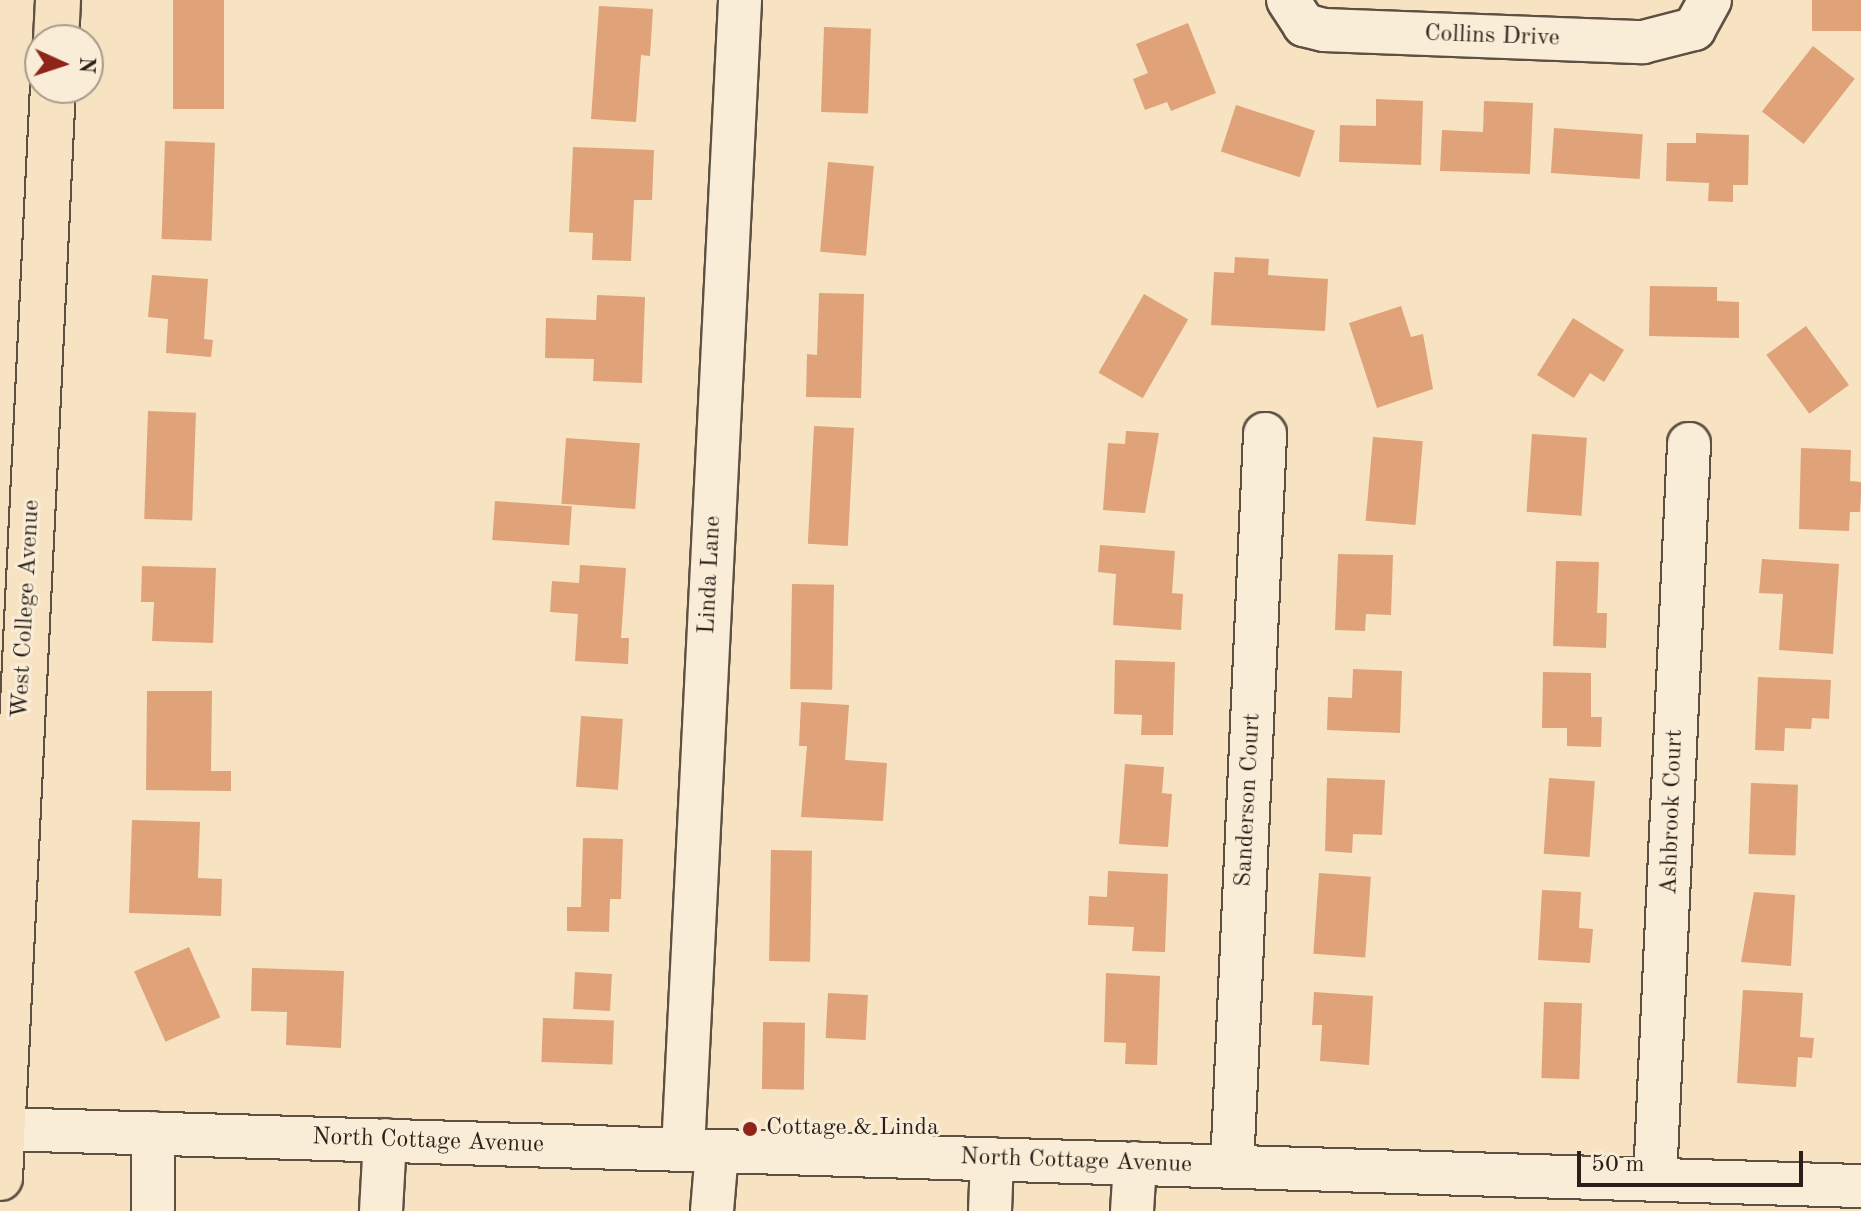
<!DOCTYPE html>
<style>
body{margin:0}
#map{position:relative;width:1861px;height:1211px;overflow:hidden;background:#f7e3c1;font-family:"Old Standard TT",serif}
div>[style]{position:absolute}
.building>*{inset:0;background:#dfa279;transform-origin:0 0}
.roads{filter:drop-shadow(2px 0 #5e5043) drop-shadow(-2px 0 #5e5043) drop-shadow(0 2px #5e5043) drop-shadow(0 -2px #5e5043)}
.minor>*{height:42px;margin:-21px;padding:0 21px;transform-origin:21px;border-radius:21px;background:#faedd7}
.major>*{height:44px;margin:-22px;padding:0 22px;transform-origin:22px;border-radius:22px;background:#f7e3c1}
.dots>*{width:22px;height:22px;translate:-50% -50%;box-sizing:border-box;border:4px solid #faedd7;border-radius:50%}
span{translate:-50% -50%;white-space:nowrap;text-align:center;line-height:1.15;-webkit-text-stroke:6px #faedd7;paint-order:stroke}
.street-label{font-size:24px;color:#2b1f19}
.poi-label{font-size:24px;color:#2b1f19}
.left{translate:0 -50%;text-align:left}
.north{position:absolute;left:24px;top:24px;width:80px;height:80px;box-sizing:border-box;background:#faedd7;border:2px solid #a79b8b;border-radius:50%;rotate:93deg;font-size:22px;font-weight:700;line-height:32px;text-align:center;color:#2b1f19}
.north::after{content:'';display:block;margin:auto;width:28px;height:36px;background:#8f2418;clip-path:polygon(50% 0,100% 100%,50% 72%,0 100%)}
.scale{position:absolute;left:1577px;top:1151px;width:226px;height:36px;box-sizing:border-box;border:4px solid #2b1f19;border-top:0;padding-left:10px;font-size:24px;line-height:28px;white-space:nowrap;color:#2b1f19;-webkit-text-stroke:6px #faedd7;paint-order:stroke}
</style>
<div id="map">
<div class="building">
<div style="left:173px;top:0;width:51px;height:109px"></div>
<div style="left:1812px;top:0;width:49px;height:31px"></div>
<div style="clip-path:polygon(599px 6px,653px 9px,650px 56px,641px 55px,636px 122px,591px 119px)"></div>
<div style="clip-path:polygon(1188px 23px,1216px 93px,1171px 111px,1167px 102px,1145px 110px,1133px 79px,1148px 73px,1136px 44px)"></div>
<div style="left:824px;top:27px;width:47px;height:85px;rotate:2deg"></div>
<div style="left:1813px;top:46px;width:53px;height:83px;rotate:38deg"></div>
<div style="clip-path:polygon(1376px 99px,1423px 101px,1421px 165px,1339px 162px,1340px 125px,1376px 126px)"></div>
<div style="clip-path:polygon(1484px 101px,1533px 103px,1530px 174px,1440px 171px,1442px 130px,1483px 132px)"></div>
<div style="left:1236px;top:105px;width:83px;height:49px;rotate:18deg"></div>
<div style="left:1554px;top:128px;width:89px;height:45px;rotate:4deg"></div>
<div style="clip-path:polygon(1696px 133px,1749px 135px,1748px 185px,1733px 185px,1733px 202px,1708px 201px,1709px 183px,1666px 181px,1667px 143px,1696px 143px)"></div>
<div style="left:165px;top:141px;width:50px;height:98px;rotate:2deg"></div>
<div style="clip-path:polygon(573px 147px,654px 150px,652px 200px,634px 200px,631px 261px,592px 260px,593px 233px,569px 232px)"></div>
<div style="left:828px;top:162px;width:46px;height:90px;rotate:5deg"></div>
<div style="clip-path:polygon(1235px 257px,1269px 259px,1268px 275px,1328px 279px,1325px 331px,1211px 325px,1214px 272px,1234px 273px)"></div>
<div style="clip-path:polygon(152px 275px,208px 279px,204px 339px,213px 340px,211px 357px,166px 353px,168px 319px,148px 317px)"></div>
<div style="clip-path:polygon(1650px 286px,1717px 287px,1717px 301px,1739px 302px,1739px 338px,1649px 336px)"></div>
<div style="clip-path:polygon(819px 293px,864px 294px,861px 398px,806px 397px,807px 354px,817px 355px)"></div>
<div style="left:1144px;top:294px;width:51px;height:91px;rotate:30deg"></div>
<div style="clip-path:polygon(597px 295px,645px 297px,642px 383px,593px 381px,594px 359px,545px 358px,546px 318px,596px 320px)"></div>
<div style="clip-path:polygon(1401px 306px,1411px 337px,1423px 334px,1433px 389px,1377px 408px,1349px 323px)"></div>
<div style="clip-path:polygon(1573px 318px,1624px 350px,1604px 382px,1590px 373px,1574px 398px,1537px 375px)"></div>
<div style="left:1806px;top:326px;width:73px;height:49px;rotate:54deg"></div>
<div style="left:148px;top:411px;width:48px;height:108px;rotate:2deg"></div>
<div style="left:814px;top:426px;width:40px;height:118px;rotate:3deg"></div>
<div style="clip-path:polygon(1126px 431px,1159px 433px,1145px 513px,1103px 510px,1108px 443px,1125px 444px)"></div>
<div style="left:1532px;top:434px;width:55px;height:78px;rotate:4deg"></div>
<div style="left:1373px;top:437px;width:50px;height:84px;rotate:5deg"></div>
<div style="left:566px;top:438px;width:74px;height:66px;rotate:4deg"></div>
<div style="clip-path:polygon(1801px 448px,1851px 450px,1850px 481px,1861px 482px,1861px 495px,1860px 512px,1850px 512px,1849px 531px,1799px 529px)"></div>
<div style="left:495px;top:501px;width:77px;height:39px;rotate:4deg"></div>
<div style="clip-path:polygon(1100px 545px,1175px 551px,1172px 593px,1183px 594px,1181px 630px,1113px 625px,1116px 574px,1098px 572px)"></div>
<div style="clip-path:polygon(1338px 554px,1393px 555px,1391px 615px,1366px 614px,1365px 631px,1335px 630px)"></div>
<div style="clip-path:polygon(1762px 559px,1839px 564px,1833px 654px,1779px 650px,1783px 594px,1759px 593px)"></div>
<div style="clip-path:polygon(1556px 561px,1599px 562px,1597px 613px,1607px 613px,1606px 648px,1553px 646px)"></div>
<div style="clip-path:polygon(580px 565px,626px 568px,621px 638px,629px 638px,628px 664px,575px 661px,578px 614px,550px 612px,552px 581px,579px 583px)"></div>
<div style="clip-path:polygon(142px 566px,216px 568px,213px 643px,152px 641px,154px 602px,141px 602px)"></div>
<div style="left:792px;top:584px;width:42px;height:105px;rotate:1deg"></div>
<div style="clip-path:polygon(1115px 660px,1175px 662px,1173px 735px,1141px 735px,1142px 715px,1114px 714px)"></div>
<div style="clip-path:polygon(1353px 669px,1402px 671px,1400px 733px,1327px 730px,1328px 697px,1352px 698px)"></div>
<div style="clip-path:polygon(1543px 672px,1591px 673px,1591px 717px,1602px 717px,1601px 747px,1567px 746px,1567px 728px,1542px 728px)"></div>
<div style="clip-path:polygon(1758px 677px,1831px 680px,1829px 719px,1812px 718px,1811px 729px,1785px 728px,1784px 751px,1755px 750px)"></div>
<div style="clip-path:polygon(147px 691px,212px 691px,211px 771px,231px 771px,231px 791px,146px 790px)"></div>
<div style="clip-path:polygon(801px 702px,849px 705px,845px 760px,887px 763px,883px 821px,801px 817px,807px 746px,799px 746px)"></div>
<div style="left:581px;top:716px;width:42px;height:71px;rotate:4deg"></div>
<div style="clip-path:polygon(1125px 764px,1164px 767px,1162px 793px,1172px 794px,1168px 847px,1119px 844px)"></div>
<div style="clip-path:polygon(1327px 778px,1385px 780px,1382px 835px,1353px 834px,1352px 853px,1325px 851px)"></div>
<div style="left:1549px;top:778px;width:46px;height:76px;rotate:4deg"></div>
<div style="left:1751px;top:783px;width:47px;height:71px;rotate:2deg"></div>
<div style="clip-path:polygon(132px 820px,200px 822px,198px 878px,222px 879px,221px 916px,129px 913px)"></div>
<div style="clip-path:polygon(583px 838px,623px 839px,621px 899px,610px 899px,609px 932px,567px 931px,567px 907px,581px 907px)"></div>
<div style="left:771px;top:850px;width:41px;height:111px;rotate:1deg"></div>
<div style="clip-path:polygon(1108px 871px,1168px 874px,1165px 952px,1132px 951px,1134px 927px,1088px 925px,1089px 896px,1107px 897px)"></div>
<div style="left:1319px;top:873px;width:52px;height:81px;rotate:4deg"></div>
<div style="clip-path:polygon(1542px 890px,1581px 892px,1579px 928px,1593px 929px,1590px 963px,1538px 960px)"></div>
<div style="clip-path:polygon(1754px 892px,1795px 895px,1791px 966px,1741px 962px)"></div>
<div style="left:189px;top:947px;width:77px;height:60px;rotate:66deg"></div>
<div style="clip-path:polygon(252px 968px,344px 971px,341px 1048px,286px 1045px,287px 1012px,251px 1011px)"></div>
<div style="left:575px;top:972px;width:37px;height:37px;rotate:3deg"></div>
<div style="clip-path:polygon(1106px 973px,1160px 976px,1157px 1065px,1125px 1064px,1126px 1043px,1104px 1042px)"></div>
<div style="clip-path:polygon(1743px 990px,1803px 993px,1800px 1037px,1814px 1038px,1812px 1058px,1798px 1057px,1796px 1087px,1737px 1083px)"></div>
<div style="clip-path:polygon(1314px 992px,1373px 996px,1369px 1065px,1320px 1061px,1322px 1025px,1312px 1025px)"></div>
<div style="left:828px;top:993px;width:40px;height:45px;rotate:3deg"></div>
<div style="left:1544px;top:1002px;width:38px;height:76px;rotate:2deg"></div>
<div style="left:543px;top:1018px;width:71px;height:44px;rotate:2deg"></div>
<div style="left:763px;top:1022px;width:42px;height:67px;rotate:1deg"></div>
</div>
<div class="roads">
<div class="minor">
<div style="left:1288px;top:0;width:30px;rotate:57deg"></div>
<div style="left:1304px;top:25px;width:21px;rotate:14deg"></div>
<div style="left:1324px;top:30px;width:319px;rotate:2.2deg"></div>
<div style="left:1643px;top:42px;width:53px;rotate:-14.3deg"></div>
<div style="left:1694px;top:29px;width:33px;rotate:-61deg"></div>
<div style="left:3px;top:1129px;width:1859px;rotate:1.76deg"></div>
<div style="left:153px;top:1133px;width:78px;rotate:90deg"></div>
<div style="left:683px;top:1150px;width:1151px;rotate:-87.16deg"></div>
<div style="left:1232px;top:1167px;width:734px;rotate:-87.42deg"></div>
<div style="left:1655px;top:1179px;width:736px;rotate:-87.35deg"></div>
<div style="left:381px;top:1211px;width:71px;rotate:-86.8deg"></div>
<div style="left:712px;top:1211px;width:60px;rotate:-85.2deg"></div>
<div style="left:990px;top:1211px;width:52px;rotate:-87.8deg"></div>
<div style="left:1132px;top:1211px;width:48px;rotate:-86.4deg"></div>
</div>
<div class="major">
<div style="left:56px;top:40px;width:40px;rotate:-87.1deg"></div>
<div style="left:0;top:1178px;width:1091px;rotate:-87.22deg"></div>
</div>
</div>
<div class="dots">
<div style="left:750px;top:1129px;background:#8f2418"></div>
</div>
<div class="street-label">
<span style="left:1492px;top:37px;rotate:2deg">Collins Drive</span>
<span style="left:711px;top:575px;rotate:-87deg">Linda Lane</span>
<span style="left:27px;top:609px;rotate:-87deg">West College Avenue</span>
<span style="left:1249px;top:800px;rotate:-87deg">Sanderson Court</span>
<span style="left:1673px;top:812px;rotate:-88deg">Ashbrook Court</span>
<span style="left:428px;top:1142px;rotate:2deg">North Cottage Avenue</span>
<span style="left:1076px;top:1162px;rotate:2deg">North Cottage Avenue</span>
</div>
<div class="poi-label">
<span class="left" style="left:766px;top:1129px">Cottage &amp; Linda</span>
</div>
<div class="north">N</div>
<div class="scale">50 m</div>
</div>
